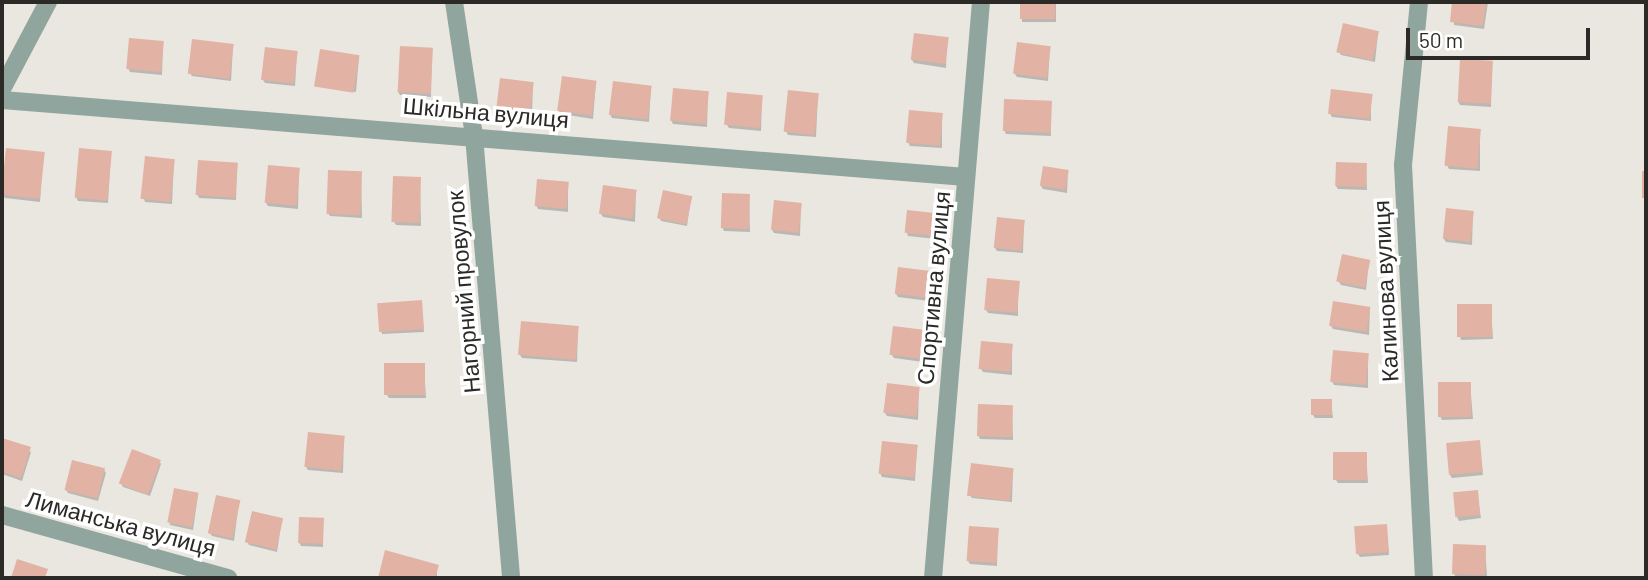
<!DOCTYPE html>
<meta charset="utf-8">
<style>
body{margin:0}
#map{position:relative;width:1648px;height:580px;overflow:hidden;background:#eae7e0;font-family:Barlow,sans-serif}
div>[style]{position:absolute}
.shadow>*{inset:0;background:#0003;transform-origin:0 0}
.building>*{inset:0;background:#e2b3a4;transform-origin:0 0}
.minor>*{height:18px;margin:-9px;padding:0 9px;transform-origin:9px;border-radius:9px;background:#8fa59d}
.tertiary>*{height:18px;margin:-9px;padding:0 9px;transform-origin:9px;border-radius:9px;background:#8fa59d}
span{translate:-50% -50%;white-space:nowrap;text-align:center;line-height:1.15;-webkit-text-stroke:7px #fff;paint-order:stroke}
.street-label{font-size:23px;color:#2b2a27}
.frame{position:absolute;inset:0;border:4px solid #2b2a27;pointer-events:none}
.scale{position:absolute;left:1406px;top:28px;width:184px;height:32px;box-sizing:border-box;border:4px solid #2b2a27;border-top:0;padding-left:9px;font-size:21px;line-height:24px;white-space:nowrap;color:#2b2a27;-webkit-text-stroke:5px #fff;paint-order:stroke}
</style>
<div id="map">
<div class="shadow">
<div style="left:1022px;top:2px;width:34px;height:20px"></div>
<div style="clip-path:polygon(1454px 2px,1488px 2px,1484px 29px,1454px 25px)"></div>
<div style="clip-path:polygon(1378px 33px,1375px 62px,1341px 55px,1339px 52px)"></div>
<div style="clip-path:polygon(947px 39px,946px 68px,914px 63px,912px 60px)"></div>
<div style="clip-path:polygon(163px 43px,162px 75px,130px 72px,128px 68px)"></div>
<div style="clip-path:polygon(233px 46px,231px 81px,192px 76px,190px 73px)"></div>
<div style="clip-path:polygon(1050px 47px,1048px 81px,1017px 77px,1015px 74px)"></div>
<div style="clip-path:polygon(432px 49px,431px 97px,400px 95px,398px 92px)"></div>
<div style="clip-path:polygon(297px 53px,295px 86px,265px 83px,263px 80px)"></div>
<div style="clip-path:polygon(359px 57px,356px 92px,316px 86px)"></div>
<div style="clip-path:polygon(1492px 63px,1491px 107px,1460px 105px,1458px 101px)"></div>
<div style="clip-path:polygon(596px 82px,593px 119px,561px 114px,559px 111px)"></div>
<div style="clip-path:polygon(533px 84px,532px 113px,501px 110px,499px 106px)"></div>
<div style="clip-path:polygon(651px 87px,649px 122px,612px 118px,610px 114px)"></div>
<div style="clip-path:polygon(708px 93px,707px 127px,673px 124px,671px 120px)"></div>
<div style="clip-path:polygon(818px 94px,816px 137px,788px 135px,786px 131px)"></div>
<div style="clip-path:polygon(1371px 95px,1371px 121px,1332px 117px,1330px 114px)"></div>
<div style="clip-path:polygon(762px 97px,761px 131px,729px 128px,727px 125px)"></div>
<div style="clip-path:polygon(1050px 103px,1051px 136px,1006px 134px,1004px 130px)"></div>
<div style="clip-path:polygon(942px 114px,942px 148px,910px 146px,908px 142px)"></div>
<div style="clip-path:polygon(1480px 130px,1480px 171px,1449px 169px,1447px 165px)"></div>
<div style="clip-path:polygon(111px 152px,108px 203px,78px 201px,76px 197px)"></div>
<div style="clip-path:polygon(43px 154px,40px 202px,5px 198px,3px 195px)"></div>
<div style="clip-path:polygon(174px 160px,172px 204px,145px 202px,144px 199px)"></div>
<div style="clip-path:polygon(237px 165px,236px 200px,199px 198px,197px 194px)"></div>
<div style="clip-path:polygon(1366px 165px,1367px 190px,1338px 189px,1336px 186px)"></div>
<div style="clip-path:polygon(299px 170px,298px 209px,268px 206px,266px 203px)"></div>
<div style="clip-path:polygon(1068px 171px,1067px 193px,1043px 189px,1041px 186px)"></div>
<div style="clip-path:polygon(361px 173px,362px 218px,330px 216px,328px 213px)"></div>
<div style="clip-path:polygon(420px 178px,421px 226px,396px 225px,394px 222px)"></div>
<div style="clip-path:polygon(568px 184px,568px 212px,538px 209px,536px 205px)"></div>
<div style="clip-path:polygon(636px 192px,635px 222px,603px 217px,601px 214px)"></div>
<div style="clip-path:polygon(749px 196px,750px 232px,724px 231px,722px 227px)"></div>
<div style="clip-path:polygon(691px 198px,687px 226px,661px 221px,659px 217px)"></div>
<div style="clip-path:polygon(801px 205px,800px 236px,774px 233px,772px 230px)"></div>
<div style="clip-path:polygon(1473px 213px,1472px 245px,1446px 242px,1444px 239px)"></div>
<div style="clip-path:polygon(936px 214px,936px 239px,908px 236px,907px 233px)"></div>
<div style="clip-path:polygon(1024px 221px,1023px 253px,997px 251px,995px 248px)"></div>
<div style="clip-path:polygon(1369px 261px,1366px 290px,1341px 285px,1339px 282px)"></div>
<div style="clip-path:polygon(930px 273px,929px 301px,898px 297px,896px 294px)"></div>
<div style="clip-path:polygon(1018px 283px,1018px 316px,988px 313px,986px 310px)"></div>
<div style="clip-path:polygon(421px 302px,424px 332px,382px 334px,381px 330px)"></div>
<div style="clip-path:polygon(1491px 306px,1493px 339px,1461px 340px,1460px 336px)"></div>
<div style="clip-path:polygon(1370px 308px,1369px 335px,1333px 329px,1331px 326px)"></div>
<div style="clip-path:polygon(578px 327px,577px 362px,522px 358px,520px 355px)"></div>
<div style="clip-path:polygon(924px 332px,923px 362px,894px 358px,892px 355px)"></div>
<div style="clip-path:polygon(1012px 345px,1012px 375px,983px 372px,981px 369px)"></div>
<div style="clip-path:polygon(1368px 355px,1368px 388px,1334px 385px,1332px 381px)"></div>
<div style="clip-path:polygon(424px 365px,426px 398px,389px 398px,387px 395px)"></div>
<div style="clip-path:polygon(1470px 383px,1473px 419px,1442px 420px,1440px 416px)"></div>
<div style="clip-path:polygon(919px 388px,918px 420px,887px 416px,885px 413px)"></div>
<div style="clip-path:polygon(1331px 401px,1333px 418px,1315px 418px,1313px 415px)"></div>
<div style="clip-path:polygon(1012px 407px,1013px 440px,980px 439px,978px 435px)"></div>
<div style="clip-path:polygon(344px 437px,343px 473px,308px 470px,306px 467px)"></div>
<div style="clip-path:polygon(2px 440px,31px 452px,22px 481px,2px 474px)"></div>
<div style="clip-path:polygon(1479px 442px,1483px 475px,1452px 478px,1450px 475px)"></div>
<div style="clip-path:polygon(917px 447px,915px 481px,882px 477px,880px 473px)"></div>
<div style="clip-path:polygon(1366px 454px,1368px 483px,1338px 483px,1336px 480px)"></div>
<div style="clip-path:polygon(159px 461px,161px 464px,150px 496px,123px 487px,121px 483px)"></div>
<div style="clip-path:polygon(1013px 469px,1012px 502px,972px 498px,970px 495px)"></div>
<div style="clip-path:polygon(104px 470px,106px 473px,98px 501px,68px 493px,66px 490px)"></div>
<div style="clip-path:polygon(1477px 492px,1481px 518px,1459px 521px,1457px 517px)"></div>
<div style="clip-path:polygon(198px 495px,193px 530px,170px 525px,169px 521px)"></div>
<div style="clip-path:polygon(239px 501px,234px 541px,212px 536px,210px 533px)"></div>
<div style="clip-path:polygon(282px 519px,277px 552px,249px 545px,247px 542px)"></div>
<div style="clip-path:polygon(323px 520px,323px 547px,301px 546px,299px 542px)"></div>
<div style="clip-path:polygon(1386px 526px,1389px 555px,1360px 557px,1358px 554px)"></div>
<div style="clip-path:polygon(998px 530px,997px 566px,970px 564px,968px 561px)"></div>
<div style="clip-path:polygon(1485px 547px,1487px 577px,1456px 577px,1454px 574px)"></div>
<div style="clip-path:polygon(386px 552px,437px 566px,437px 578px,379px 578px)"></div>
</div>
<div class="building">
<div style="left:1020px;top:2px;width:35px;height:17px"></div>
<div style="clip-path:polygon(1452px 2px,1486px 2px,1483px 26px,1450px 22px)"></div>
<div style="left:1343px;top:23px;width:37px;height:30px;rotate:13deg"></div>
<div style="left:914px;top:33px;width:35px;height:27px;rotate:7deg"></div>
<div style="left:129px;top:38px;width:35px;height:31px;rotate:5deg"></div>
<div style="left:192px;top:39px;width:42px;height:35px;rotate:7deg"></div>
<div style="left:1017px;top:42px;width:34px;height:32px;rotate:7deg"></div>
<div style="left:400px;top:46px;width:33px;height:46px;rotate:3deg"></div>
<div style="left:265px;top:47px;width:33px;height:33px;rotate:7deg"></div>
<div style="left:320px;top:49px;width:40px;height:38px;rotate:9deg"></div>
<div style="left:1460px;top:59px;width:33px;height:43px;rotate:3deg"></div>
<div style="left:562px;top:76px;width:35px;height:35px;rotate:8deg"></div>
<div style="left:500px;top:78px;width:34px;height:29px;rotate:7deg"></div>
<div style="left:613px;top:81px;width:39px;height:34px;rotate:7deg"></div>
<div style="left:673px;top:88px;width:36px;height:33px;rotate:5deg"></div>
<div style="left:1331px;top:89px;width:42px;height:25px;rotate:7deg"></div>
<div style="left:788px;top:90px;width:31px;height:42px;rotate:6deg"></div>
<div style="left:727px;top:92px;width:36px;height:33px;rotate:5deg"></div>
<div style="left:1004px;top:99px;width:48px;height:32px;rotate:2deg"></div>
<div style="left:909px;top:110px;width:34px;height:33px;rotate:5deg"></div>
<div style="left:1448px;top:126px;width:33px;height:40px;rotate:5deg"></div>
<div style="left:6px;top:148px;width:39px;height:47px;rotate:6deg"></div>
<div style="left:79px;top:148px;width:33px;height:50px;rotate:5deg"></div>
<div style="left:145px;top:156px;width:30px;height:43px;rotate:6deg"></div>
<div style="left:198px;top:160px;width:40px;height:35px;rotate:4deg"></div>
<div style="left:1336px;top:162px;width:31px;height:24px;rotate:2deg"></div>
<div style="left:268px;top:165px;width:32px;height:38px;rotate:5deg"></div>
<div style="left:1043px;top:166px;width:26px;height:20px;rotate:9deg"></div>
<div style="left:328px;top:170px;width:34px;height:44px;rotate:2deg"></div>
<div style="left:1642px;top:171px;width:4px;height:27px"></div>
<div style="left:393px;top:176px;width:28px;height:46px;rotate:2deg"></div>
<div style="left:537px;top:179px;width:32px;height:27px;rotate:5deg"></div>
<div style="left:603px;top:185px;width:34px;height:29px;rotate:8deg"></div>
<div style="left:663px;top:190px;width:30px;height:29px;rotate:12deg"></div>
<div style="left:722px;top:193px;width:28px;height:35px;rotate:2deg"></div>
<div style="left:774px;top:200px;width:28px;height:30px;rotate:6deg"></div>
<div style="left:1446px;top:208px;width:28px;height:31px;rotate:6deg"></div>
<div style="left:907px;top:210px;width:30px;height:23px;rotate:6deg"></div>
<div style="left:997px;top:217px;width:28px;height:31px;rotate:6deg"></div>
<div style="left:1342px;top:254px;width:29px;height:28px;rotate:12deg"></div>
<div style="left:898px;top:267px;width:33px;height:27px;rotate:7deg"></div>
<div style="left:987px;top:278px;width:33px;height:32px;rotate:5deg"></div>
<div style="left:422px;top:300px;width:29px;height:45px;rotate:86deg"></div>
<div style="left:1333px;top:301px;width:38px;height:25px;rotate:9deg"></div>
<div style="left:1492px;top:304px;width:33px;height:35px;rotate:90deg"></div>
<div style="left:521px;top:321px;width:58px;height:34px;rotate:5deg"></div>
<div style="left:893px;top:326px;width:33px;height:29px;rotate:7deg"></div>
<div style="left:981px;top:341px;width:32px;height:28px;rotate:5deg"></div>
<div style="left:1333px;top:350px;width:36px;height:32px;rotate:5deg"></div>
<div style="left:425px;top:363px;width:32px;height:41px;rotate:90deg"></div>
<div style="left:1438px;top:382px;width:33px;height:35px"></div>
<div style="left:887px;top:383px;width:33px;height:30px;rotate:7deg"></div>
<div style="left:1311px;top:399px;width:21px;height:16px"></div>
<div style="left:978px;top:404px;width:35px;height:32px;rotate:2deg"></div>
<div style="left:308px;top:432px;width:37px;height:35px;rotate:6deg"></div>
<div style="clip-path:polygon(2px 438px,31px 447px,21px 478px,2px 472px)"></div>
<div style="left:1480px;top:440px;width:32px;height:34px;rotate:85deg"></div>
<div style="left:882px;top:441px;width:36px;height:33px;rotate:6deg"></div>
<div style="left:132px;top:449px;width:31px;height:37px;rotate:21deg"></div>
<div style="left:1367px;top:452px;width:28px;height:34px;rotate:90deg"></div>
<div style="left:72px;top:460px;width:34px;height:31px;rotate:14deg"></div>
<div style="left:971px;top:463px;width:43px;height:33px;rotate:7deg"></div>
<div style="left:174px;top:488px;width:25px;height:35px;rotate:11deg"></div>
<div style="left:1478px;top:490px;width:25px;height:25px;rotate:85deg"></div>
<div style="left:216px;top:495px;width:25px;height:39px;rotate:12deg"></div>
<div style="left:252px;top:511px;width:32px;height:32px;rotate:13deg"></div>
<div style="left:299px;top:517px;width:25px;height:26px;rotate:2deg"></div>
<div style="left:1387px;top:524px;width:28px;height:33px;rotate:86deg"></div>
<div style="left:969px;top:526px;width:30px;height:35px;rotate:4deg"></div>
<div style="left:1453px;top:544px;width:33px;height:30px;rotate:2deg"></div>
<div style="clip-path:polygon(385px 550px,439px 565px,435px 578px,378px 578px)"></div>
<div style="clip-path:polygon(17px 559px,48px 569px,45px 578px,11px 578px)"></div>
</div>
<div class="minor">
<div style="left:454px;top:2px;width:135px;rotate:81.5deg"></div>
<div style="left:474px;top:136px;width:444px;rotate:85.2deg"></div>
<div style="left:1419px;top:2px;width:164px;rotate:95.6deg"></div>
<div style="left:1403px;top:165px;width:414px;rotate:87.1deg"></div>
<div style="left:2px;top:89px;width:98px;rotate:-62.1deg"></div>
<div style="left:2px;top:100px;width:967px;rotate:4.57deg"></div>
<div style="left:933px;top:578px;width:578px;rotate:-85.24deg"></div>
</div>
<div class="tertiary">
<div style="left:2px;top:515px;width:235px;rotate:15.6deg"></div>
</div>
<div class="street-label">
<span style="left:486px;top:112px;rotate:5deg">Шкільна вулиця</span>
<span style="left:933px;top:288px;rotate:-85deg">Спортивна вулиця</span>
<span style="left:1385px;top:291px;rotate:-93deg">Калинова вулиця</span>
<span style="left:463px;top:292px;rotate:-95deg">Нагорний провулок</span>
<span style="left:121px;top:523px;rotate:15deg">Лиманська вулиця</span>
</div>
<div class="frame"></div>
<div class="scale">50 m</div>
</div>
